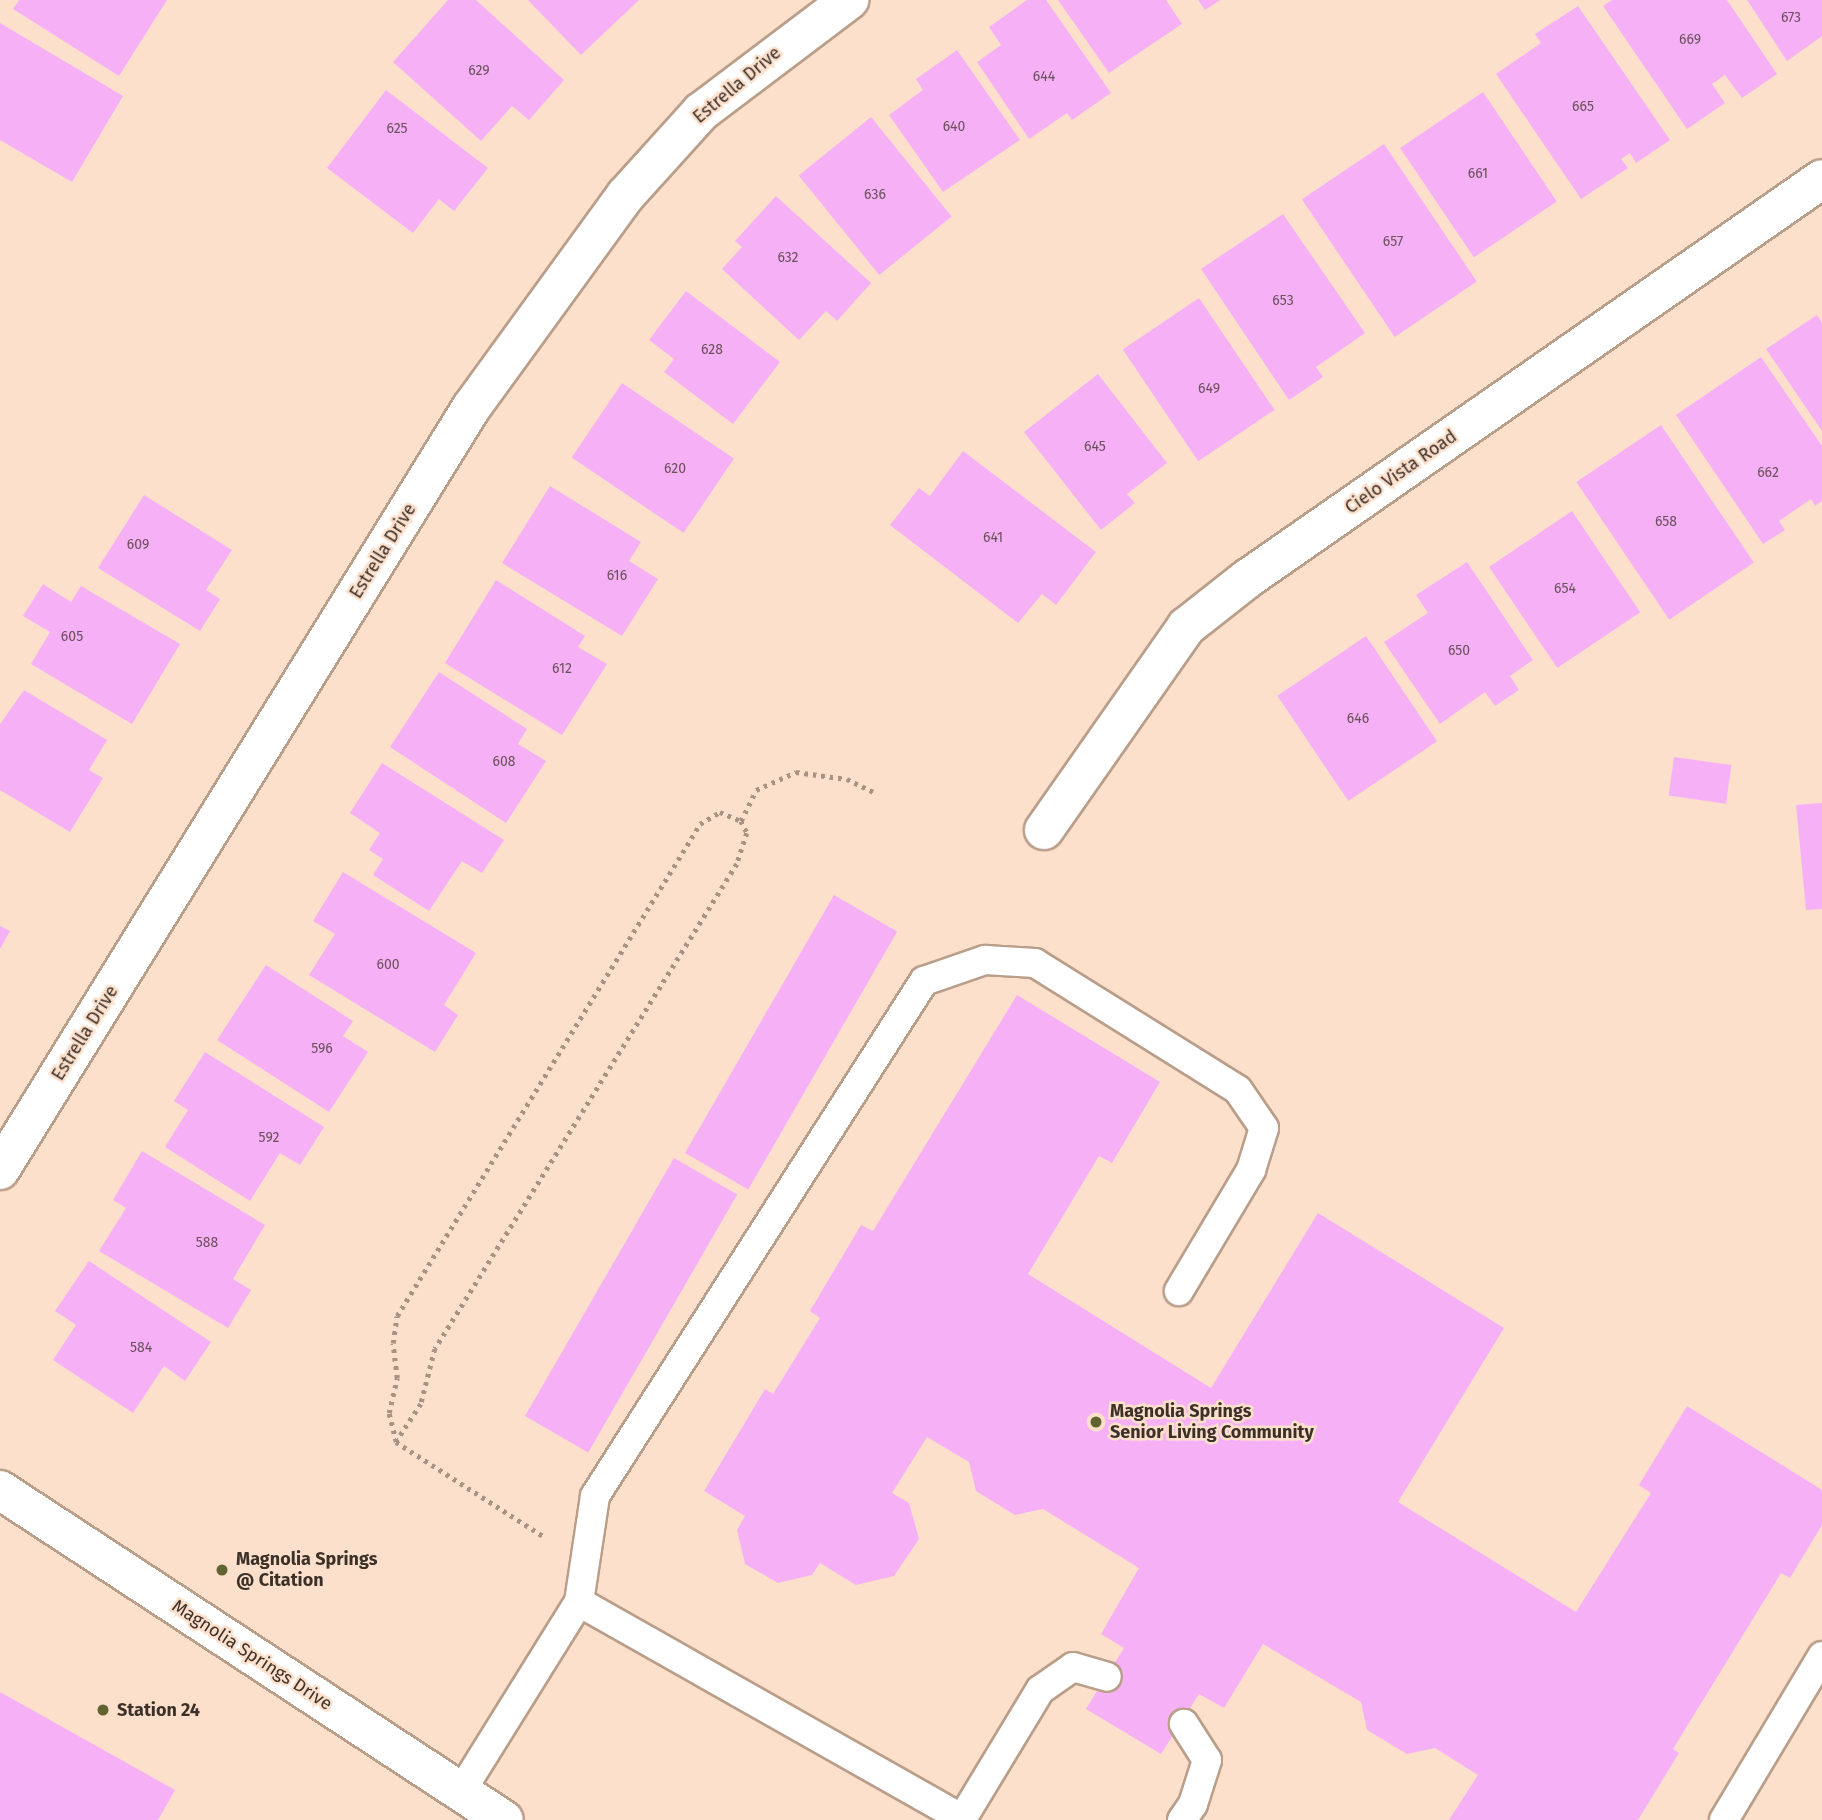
<!DOCTYPE html>
<style>
body{margin:0}
#map{position:relative;width:1822px;height:1820px;overflow:hidden;background:#fde0cc;font-family:"Fira Sans",sans-serif}
div>[style]{position:absolute}
.building>*{inset:0;background:#f6b1f6;transform-origin:0 0}
.path>*{height:4.5px;margin-top:-2.25px;transform-origin:0;background:repeating-linear-gradient(90deg,#a79284 0 3.5px,transparent 0 8.5px)}
.roads{filter:drop-shadow(2px 0 #b99e8a) drop-shadow(-2px 0 #b99e8a) drop-shadow(0 2px #b99e8a) drop-shadow(0 -2px #b99e8a)}
.lane>*{height:28px;margin:-14px;padding:0 14px;transform-origin:14px;border-radius:14px;background:#fff}
.street>*{height:38px;margin:-19px;padding:0 19px;transform-origin:19px;border-radius:19px;background:#fff}
.dots>*{width:19px;height:19px;translate:-50% -50%;box-sizing:border-box;border:4px solid #fde0cc;border-radius:50%}
span{translate:-50% -50%;white-space:nowrap;text-align:center;line-height:1.15;-webkit-text-stroke:5px #fde0cc;paint-order:stroke}
.number-label{font-size:14px;color:#6a515c}
.number-label span{-webkit-text-stroke-width:0}
.street-label{font-size:18px;color:#3c3129}
.poi-label{font-size:18px;color:#3c3129;font-weight:700}
.left{translate:0 -50%;text-align:left}
</style>
<div id="map">
<div class="building">
<div style="clip-path:polygon(19px 0,167px 0,119px 76px,13px 9px)"></div>
<div style="clip-path:polygon(448px 0,476px 0,564px 80px,529px 120px,512px 106px,481px 141px,393px 62px)"></div>
<div style="clip-path:polygon(528px 0,639px 0,581px 55px)"></div>
<div style="clip-path:polygon(1027px 0,1046px 0,1111px 93px,1072px 120px,1067px 113px,1029px 139px,977px 62px,1001px 45px,989px 27px)"></div>
<div style="clip-path:polygon(1058px 0,1166px 0,1182px 24px,1109px 73px)"></div>
<div style="clip-path:polygon(1198px 0,1220px 0,1205px 10px)"></div>
<div style="clip-path:polygon(1612px 0,1727px 0,1777px 74px,1742px 98px,1725px 75px,1712px 84px,1725px 103px,1687px 129px,1603px 6px)"></div>
<div style="clip-path:polygon(1747px 0,1822px 0,1822px 36px,1787px 61px)"></div>
<div style="clip-path:polygon(1578px 6px,1670px 140px,1636px 163px,1630px 153px,1621px 159px,1628px 168px,1581px 199px,1496px 74px,1541px 43px,1535px 34px)"></div>
<div style="clip-path:polygon(0 23px,123px 96px,72px 182px,0 140px)"></div>
<div style="clip-path:polygon(957px 50px,1020px 140px,943px 192px,889px 115px,923px 90px,916px 79px)"></div>
<div style="clip-path:polygon(386px 90px,488px 168px,454px 211px,439px 199px,413px 233px,327px 168px)"></div>
<div style="left:1483px;top:92px;width:132px;height:100px;rotate:56deg"></div>
<div style="left:871px;top:117px;width:128px;height:93px;rotate:51deg"></div>
<div style="left:1384px;top:144px;width:166px;height:99px;rotate:56deg"></div>
<div style="clip-path:polygon(776px 196px,871px 283px,837px 321px,826px 311px,799px 340px,722px 269px,742px 247px,735px 241px)"></div>
<div style="clip-path:polygon(1283px 214px,1365px 333px,1316px 367px,1323px 377px,1289px 400px,1201px 269px)"></div>
<div style="clip-path:polygon(686px 291px,780px 362px,733px 424px,664px 372px,674px 359px,649px 340px)"></div>
<div style="left:1199px;top:298px;width:135px;height:92px;rotate:56deg"></div>
<div style="clip-path:polygon(1817px 315px,1822px 323px,1822px 431px,1766px 349px)"></div>
<div style="clip-path:polygon(1761px 357px,1822px 446px,1822px 501px,1815px 506px,1811px 499px,1779px 521px,1785px 530px,1763px 544px,1676px 415px)"></div>
<div style="clip-path:polygon(1098px 374px,1167px 463px,1127px 494px,1135px 503px,1101px 530px,1024px 432px)"></div>
<div style="left:622px;top:383px;width:135px;height:90px;rotate:34deg"></div>
<div style="left:1661px;top:425px;width:166px;height:102px;rotate:56deg"></div>
<div style="clip-path:polygon(963px 451px,1096px 552px,1056px 605px,1042px 594px,1018px 623px,890px 525px,919px 488px,930px 496px)"></div>
<div style="clip-path:polygon(550px 486px,641px 542px,629px 561px,658px 579px,622px 636px,502px 563px)"></div>
<div style="clip-path:polygon(144px 495px,232px 550px,206px 590px,220px 599px,200px 631px,98px 568px)"></div>
<div style="left:1572px;top:511px;width:122px;height:100px;rotate:56deg"></div>
<div style="clip-path:polygon(1467px 562px,1533px 660px,1510px 676px,1519px 690px,1495px 706px,1485px 692px,1440px 724px,1384px 642px,1428px 613px,1416px 595px)"></div>
<div style="clip-path:polygon(496px 580px,585px 636px,578px 647px,607px 664px,562px 735px,445px 663px)"></div>
<div style="clip-path:polygon(43px 584px,71px 602px,81px 586px,180px 644px,132px 724px,31px 664px,50px 632px,23px 616px)"></div>
<div style="left:1366px;top:636px;width:127px;height:107px;rotate:56deg"></div>
<div style="clip-path:polygon(439px 672px,527px 729px,518px 744px,546px 761px,506px 823px,390px 747px)"></div>
<div style="clip-path:polygon(24px 690px,107px 740px,89px 770px,103px 778px,70px 832px,0 790px,0 724px)"></div>
<div style="left:1674px;top:757px;width:58px;height:39px;rotate:8deg"></div>
<div style="clip-path:polygon(382px 763px,504px 840px,482px 873px,462px 861px,429px 911px,373px 875px,383px 859px,369px 850px,380px 833px,350px 813px)"></div>
<div style="clip-path:polygon(1822px 803px,1822px 909px,1806px 910px,1796px 805px)"></div>
<div style="clip-path:polygon(343px 872px,476px 953px,444px 1005px,458px 1015px,435px 1052px,309px 975px,335px 934px,313px 921px)"></div>
<div style="left:834px;top:895px;width:73px;height:298px;rotate:30deg"></div>
<div style="clip-path:polygon(0 926px,10px 931px,0 949px)"></div>
<div style="clip-path:polygon(266px 965px,353px 1021px,343px 1036px,368px 1052px,329px 1112px,217px 1040px)"></div>
<div style="clip-path:polygon(1017px 995px,1160px 1082px,1112px 1163px,1099px 1156px,1028px 1274px,1211px 1388px,1318px 1213px,1504px 1328px,1398px 1502px,1576px 1612px,1651px 1493px,1639px 1485px,1687px 1406px,1822px 1490px,1822px 1525px,1790px 1578px,1781px 1573px,1673px 1749px,1679px 1753px,1638px 1820px,1449px 1820px,1478px 1775px,1435px 1748px,1407px 1754px,1367px 1730px,1361px 1702px,1263px 1644px,1224px 1708px,1199px 1694px,1161px 1754px,1086px 1709px,1124px 1648px,1101px 1634px,1139px 1568px,1043px 1509px,1015px 1515px,976px 1491px,969px 1462px,927px 1437px,892px 1493px,909px 1503px,919px 1539px,894px 1576px,856px 1585px,820px 1563px,812px 1575px,778px 1583px,745px 1564px,737px 1530px,745px 1516px,704px 1491px,765px 1389px,773px 1394px,820px 1318px,810px 1311px,861px 1225px,873px 1231px)"></div>
<div style="clip-path:polygon(205px 1052px,324px 1127px,300px 1165px,280px 1153px,250px 1201px,165px 1147px,188px 1110px,174px 1101px)"></div>
<div style="clip-path:polygon(142px 1151px,265px 1225px,233px 1279px,251px 1290px,228px 1328px,99px 1251px,126px 1208px,113px 1200px)"></div>
<div style="left:674px;top:1158px;width:73px;height:298px;rotate:30deg"></div>
<div style="clip-path:polygon(89px 1261px,211px 1342px,185px 1381px,164px 1366px,133px 1413px,53px 1360px,76px 1325px,55px 1311px)"></div>
<div style="clip-path:polygon(0 1692px,175px 1790px,158px 1820px,0 1820px)"></div>
</div>
<div class="path">
<div style="left:741px;top:821px;width:34px;rotate:-64deg"></div>
<div style="left:756px;top:790px;width:44px;rotate:-24.2deg"></div>
<div style="left:796px;top:772px;width:51px;rotate:7.8deg"></div>
<div style="left:847px;top:779px;width:32px;rotate:26deg"></div>
<div style="left:396px;top:1442px;width:30px;rotate:-104deg"></div>
<div style="left:389px;top:1413px;width:36px;rotate:-77deg"></div>
<div style="left:397px;top:1378px;width:35px;rotate:-97deg"></div>
<div style="left:393px;top:1343px;width:27px;rotate:-82deg"></div>
<div style="left:397px;top:1316px;width:578px;rotate:-58.37deg"></div>
<div style="left:700px;top:824px;width:23px;rotate:-31deg"></div>
<div style="left:720px;top:812px;width:23px;rotate:23deg"></div>
<div style="left:741px;top:821px;width:13px;rotate:63deg"></div>
<div style="left:747px;top:833px;width:33px;rotate:108deg"></div>
<div style="left:737px;top:864px;width:571px;rotate:121.91deg"></div>
<div style="left:435px;top:1349px;width:57px;rotate:104.3deg"></div>
<div style="left:421px;top:1404px;width:45px;rotate:123.3deg"></div>
<div style="left:396px;top:1442px;width:178px;rotate:32.6deg"></div>
</div>
<div class="roads">
<div class="lane">
<div style="left:579px;top:1602px;width:442px;rotate:29.5deg"></div>
<div style="left:460px;top:1793px;width:225px;rotate:-58.1deg"></div>
<div style="left:579px;top:1602px;width:107px;rotate:-81.4deg"></div>
<div style="left:595px;top:1496px;width:611px;rotate:-57.43deg"></div>
<div style="left:924px;top:981px;width:65px;rotate:-19deg"></div>
<div style="left:985px;top:960px;width:50px;rotate:3.4deg"></div>
<div style="left:1035px;top:963px;width:239px;rotate:32deg"></div>
<div style="left:1238px;top:1090px;width:46px;rotate:55.6deg"></div>
<div style="left:1264px;top:1128px;width:44px;rotate:107.2deg"></div>
<div style="left:1251px;top:1170px;width:141px;rotate:120.8deg"></div>
<div style="left:962px;top:1819px;width:151px;rotate:-58.8deg"></div>
<div style="left:1040px;top:1690px;width:40px;rotate:-34.9deg"></div>
<div style="left:1073px;top:1667px;width:35px;rotate:16deg"></div>
<div style="left:1182px;top:1820px;width:19px;rotate:-55deg"></div>
<div style="left:1193px;top:1804px;width:46px;rotate:-72.3deg"></div>
<div style="left:1207px;top:1760px;width:43px;rotate:-122.6deg"></div>
<div style="left:1724px;top:1820px;width:191px;rotate:-59.1deg"></div>
</div>
<div class="street">
<div style="left:1044px;top:830px;width:248px;rotate:-55deg"></div>
<div style="left:1186px;top:627px;width:78px;rotate:-38.2deg"></div>
<div style="left:1247px;top:579px;width:700px;rotate:-34.82deg"></div>
<div style="left:0;top:1170px;width:896px;rotate:-58.28deg"></div>
<div style="left:471px;top:408px;width:263px;rotate:-54deg"></div>
<div style="left:626px;top:195px;width:112px;rotate:-47.9deg"></div>
<div style="left:701px;top:112px;width:186px;rotate:-37.1deg"></div>
<div style="left:0;top:1490px;width:602px;rotate:33.22deg"></div>
</div>
</div>
<div class="dots">
<div style="left:1096px;top:1422px;background:#616330"></div>
<div style="left:222px;top:1570px;background:#616330"></div>
<div style="left:103px;top:1710px;background:#616330"></div>
</div>
<div class="number-label">
<span style="left:1791px;top:18px">673</span>
<span style="left:1690px;top:40px">669</span>
<span style="left:479px;top:71px">629</span>
<span style="left:1044px;top:77px">644</span>
<span style="left:1583px;top:107px">665</span>
<span style="left:954px;top:127px">640</span>
<span style="left:397px;top:129px">625</span>
<span style="left:1478px;top:174px">661</span>
<span style="left:875px;top:195px">636</span>
<span style="left:1393px;top:242px">657</span>
<span style="left:788px;top:258px">632</span>
<span style="left:1283px;top:301px">653</span>
<span style="left:712px;top:350px">628</span>
<span style="left:1209px;top:389px">649</span>
<span style="left:1095px;top:447px">645</span>
<span style="left:675px;top:469px">620</span>
<span style="left:1768px;top:473px">662</span>
<span style="left:1666px;top:522px">658</span>
<span style="left:993px;top:538px">641</span>
<span style="left:138px;top:545px">609</span>
<span style="left:617px;top:576px">616</span>
<span style="left:1565px;top:589px">654</span>
<span style="left:72px;top:637px">605</span>
<span style="left:1459px;top:651px">650</span>
<span style="left:562px;top:669px">612</span>
<span style="left:1358px;top:719px">646</span>
<span style="left:504px;top:762px">608</span>
<span style="left:388px;top:965px">600</span>
<span style="left:322px;top:1049px">596</span>
<span style="left:269px;top:1138px">592</span>
<span style="left:207px;top:1243px">588</span>
<span style="left:141px;top:1348px">584</span>
</div>
<div class="street-label">
<span style="left:737px;top:85px;rotate:-40deg">Estrella Drive</span>
<span style="left:1401px;top:472px;rotate:-35deg">Cielo Vista Road</span>
<span style="left:383px;top:551px;rotate:-58deg">Estrella Drive</span>
<span style="left:85px;top:1033px;rotate:-58deg">Estrella Drive</span>
<span style="left:252px;top:1655px;rotate:33deg">Magnolia Springs Drive</span>
</div>
<div class="poi-label">
<span class="left" style="left:1110px;top:1422px">Magnolia Springs<br>Senior Living Community</span>
<span class="left" style="left:236px;top:1570px">Magnolia Springs<br>@ Citation</span>
<span class="left" style="left:117px;top:1710px">Station 24</span>
</div>
</div>
